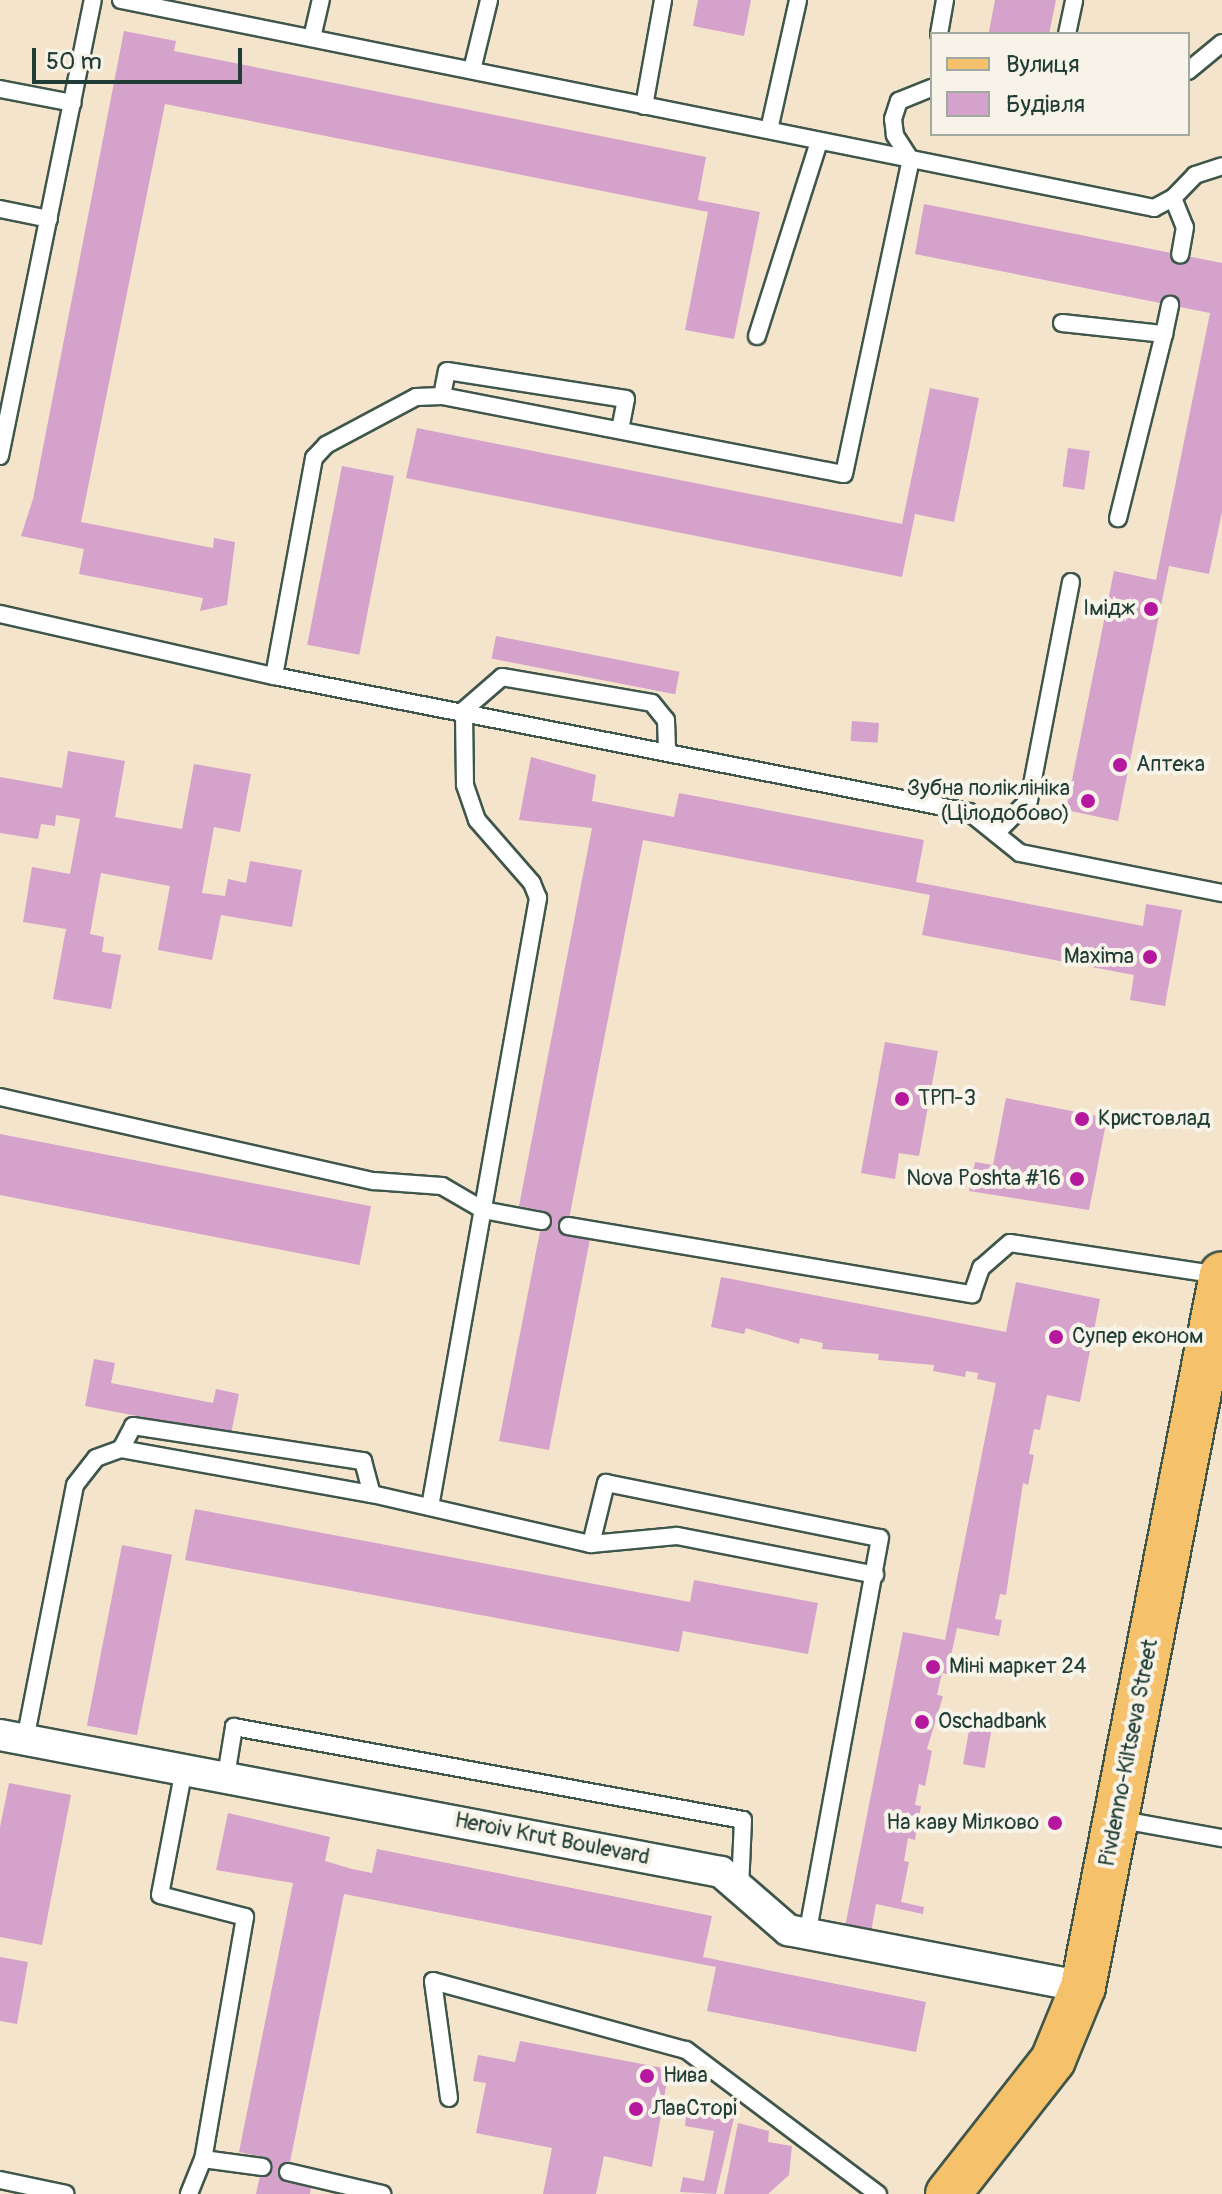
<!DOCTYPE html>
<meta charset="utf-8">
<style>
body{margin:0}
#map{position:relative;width:1222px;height:2194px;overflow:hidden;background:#f3e4cb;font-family:Pangolin,sans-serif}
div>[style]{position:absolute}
.building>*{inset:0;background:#d5a2cc;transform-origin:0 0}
.roads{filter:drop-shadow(2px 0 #3f564b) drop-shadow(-2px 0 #3f564b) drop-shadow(0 2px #3f564b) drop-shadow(0 -2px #3f564b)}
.service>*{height:16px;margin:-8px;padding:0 8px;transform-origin:8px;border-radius:8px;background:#fff}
.minor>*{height:30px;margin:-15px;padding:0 15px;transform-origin:15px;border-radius:15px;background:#fff}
.primary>*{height:44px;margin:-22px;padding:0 22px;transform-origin:22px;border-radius:22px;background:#f5c16b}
.dots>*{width:22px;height:22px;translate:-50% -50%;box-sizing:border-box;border:4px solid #f7f3e8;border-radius:50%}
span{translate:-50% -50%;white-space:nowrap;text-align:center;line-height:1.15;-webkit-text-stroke:8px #f7f3e8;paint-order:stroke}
.poi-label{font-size:22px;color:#1f3d34}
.right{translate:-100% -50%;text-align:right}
.left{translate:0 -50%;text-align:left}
.street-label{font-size:22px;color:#1f3d34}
.legend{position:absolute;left:930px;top:32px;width:260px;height:104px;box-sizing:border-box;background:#f7f3e8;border:2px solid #a1aaa0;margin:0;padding:10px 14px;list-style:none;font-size:24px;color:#1f3d34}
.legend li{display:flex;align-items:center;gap:16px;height:40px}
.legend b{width:40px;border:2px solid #a1aaa0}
.scale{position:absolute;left:32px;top:48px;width:210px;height:36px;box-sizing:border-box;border:4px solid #1f3d34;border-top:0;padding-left:10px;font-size:24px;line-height:28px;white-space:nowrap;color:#1f3d34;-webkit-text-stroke:6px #f7f3e8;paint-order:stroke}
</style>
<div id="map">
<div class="building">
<div style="clip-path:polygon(698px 0,751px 0,744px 36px,693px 26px)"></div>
<div style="clip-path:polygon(995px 0,1056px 0,1049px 34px,989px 32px)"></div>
<div style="clip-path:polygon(124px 31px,176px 41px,174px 51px,706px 157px,698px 200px,760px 212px,734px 339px,685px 330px,708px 212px,165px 104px,81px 522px,213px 548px,214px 538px,235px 542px,227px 605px,200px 611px,203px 598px,79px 574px,84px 549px,21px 536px,33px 499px)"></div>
<div style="clip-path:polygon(924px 204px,1222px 263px,1222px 512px,1209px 574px,1169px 566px,1118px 821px,1066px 810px,1114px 571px,1156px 580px,1210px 313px,915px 254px)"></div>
<div style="clip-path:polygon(930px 388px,979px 398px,954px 522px,915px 514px,902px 577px,406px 478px,417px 428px,902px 524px)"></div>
<div style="left:1068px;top:448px;width:22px;height:39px;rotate:8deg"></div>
<div style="left:342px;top:466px;width:53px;height:182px;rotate:11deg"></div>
<div style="left:496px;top:636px;width:187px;height:23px;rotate:11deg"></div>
<div style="left:852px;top:721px;width:27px;height:20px;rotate:4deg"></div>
<div style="clip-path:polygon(68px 751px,125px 761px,115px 817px,182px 829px,194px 764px,251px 774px,240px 832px,214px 827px,202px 893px,225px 896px,228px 879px,246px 883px,250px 861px,302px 870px,292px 927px,221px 915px,212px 960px,158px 950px,170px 886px,101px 873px,90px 934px,104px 937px,102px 952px,121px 955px,111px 1009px,53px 999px,66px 929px,23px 922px,32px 867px,70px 874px,80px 819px,56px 815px,55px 826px,41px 824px,38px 839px,0 833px,0 777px,62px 788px)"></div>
<div style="clip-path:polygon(531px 757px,596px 775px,592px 801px,674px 817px,679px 793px,924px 840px,916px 882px,1143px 926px,1146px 904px,1182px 910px,1165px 1006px,1130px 1000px,1134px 975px,922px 935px,930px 895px,643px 840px,566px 1234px,590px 1239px,549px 1450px,499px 1441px,544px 1211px,519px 1206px,592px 828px,519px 820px)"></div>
<div style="clip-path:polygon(885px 1042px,938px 1051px,919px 1156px,899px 1153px,895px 1179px,861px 1173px)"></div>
<div style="clip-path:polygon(1006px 1098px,1107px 1118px,1089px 1210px,969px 1191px,975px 1162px,993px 1165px)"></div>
<div style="left:0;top:1134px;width:378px;height:60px;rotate:11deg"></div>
<div style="clip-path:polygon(721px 1277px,1006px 1332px,1016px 1282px,1100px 1299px,1080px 1402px,1047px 1395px,1040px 1430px,1034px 1429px,1029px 1454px,1034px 1455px,1028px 1485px,1023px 1483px,1006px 1595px,1000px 1594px,995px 1619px,1002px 1620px,999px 1636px,957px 1628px,947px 1674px,942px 1673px,937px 1695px,943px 1696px,927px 1749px,932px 1751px,925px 1786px,919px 1784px,915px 1805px,921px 1806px,915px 1840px,908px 1838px,904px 1861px,909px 1862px,901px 1902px,924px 1907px,923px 1914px,876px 1904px,871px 1932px,845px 1927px,903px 1632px,945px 1640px,996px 1383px,977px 1379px,978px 1373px,966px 1371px,965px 1377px,933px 1371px,934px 1365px,878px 1360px,879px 1354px,822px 1349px,823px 1343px,800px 1338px,799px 1344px,746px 1328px,744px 1334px,711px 1327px)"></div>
<div style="clip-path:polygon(94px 1359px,115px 1363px,111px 1383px,213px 1403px,216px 1389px,239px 1394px,231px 1434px,85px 1406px)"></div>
<div style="clip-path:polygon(195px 1509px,690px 1602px,694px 1580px,818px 1603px,808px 1654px,683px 1631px,679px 1652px,185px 1560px)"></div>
<div style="left:122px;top:1545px;width:51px;height:184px;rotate:11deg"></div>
<div style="left:971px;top:1719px;width:22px;height:46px;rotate:10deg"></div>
<div style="clip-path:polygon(9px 1783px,71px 1795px,42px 1945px,0 1937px,0 1827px)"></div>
<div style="clip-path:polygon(228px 1813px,330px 1837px,325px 1861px,352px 1869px,372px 1873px,377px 1849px,712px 1916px,703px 1957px,926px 2002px,916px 2052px,707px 2011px,716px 1967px,344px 1894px,286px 2182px,311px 2188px,310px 2194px,256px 2194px,264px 2157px,239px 2152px,293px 1883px,216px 1870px)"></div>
<div style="clip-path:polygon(0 1957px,28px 1962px,17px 2024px,0 2021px)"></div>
<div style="clip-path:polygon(520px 2041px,669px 2069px,652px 2167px,604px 2156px,596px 2194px,543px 2194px,552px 2148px,476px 2133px,486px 2083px,473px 2081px,478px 2055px,515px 2062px)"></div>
<div style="clip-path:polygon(687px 2110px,734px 2118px,716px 2194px,680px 2192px,683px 2177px,704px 2181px,714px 2131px,685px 2126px)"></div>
<div style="clip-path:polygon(738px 2123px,769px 2131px,768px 2142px,792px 2146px,789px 2175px,768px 2194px,724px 2194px)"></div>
</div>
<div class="roads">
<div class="service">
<div style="left:121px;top:0;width:1054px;rotate:11.38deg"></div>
<div style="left:1154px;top:208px;width:21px;rotate:-28deg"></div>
<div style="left:1173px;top:198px;width:32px;rotate:-46deg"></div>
<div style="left:1195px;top:175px;width:28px;rotate:-18deg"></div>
<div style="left:939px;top:34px;width:35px;rotate:-80deg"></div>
<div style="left:1067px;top:34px;width:35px;rotate:-78deg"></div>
<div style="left:312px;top:38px;width:39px;rotate:-77deg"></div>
<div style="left:472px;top:70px;width:72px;rotate:-76.3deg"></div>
<div style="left:1188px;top:71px;width:44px;rotate:-39.5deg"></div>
<div style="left:0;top:89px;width:74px;rotate:10.9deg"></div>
<div style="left:644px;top:106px;width:108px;rotate:-79.8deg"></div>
<div style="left:769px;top:130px;width:133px;rotate:-77.4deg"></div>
<div style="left:1173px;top:198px;width:31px;rotate:68deg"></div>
<div style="left:1185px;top:227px;width:28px;rotate:100deg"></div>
<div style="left:0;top:209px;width:50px;rotate:11.5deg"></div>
<div style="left:1062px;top:323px;width:103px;rotate:6.2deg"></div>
<div style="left:1164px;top:334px;width:190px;rotate:104deg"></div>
<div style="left:1164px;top:334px;width:30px;rotate:-78deg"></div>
<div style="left:757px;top:336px;width:204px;rotate:-72.3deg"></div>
<div style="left:442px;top:396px;width:25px;rotate:-79deg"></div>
<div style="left:447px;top:371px;width:181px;rotate:8.9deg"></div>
<div style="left:626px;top:399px;width:31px;rotate:101deg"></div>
<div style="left:0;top:456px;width:465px;rotate:-78.5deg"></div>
<div style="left:0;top:614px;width:281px;rotate:12.8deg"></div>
<div style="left:274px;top:676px;width:708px;rotate:11.07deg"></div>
<div style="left:969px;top:812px;width:65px;rotate:38.8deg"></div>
<div style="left:1020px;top:853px;width:206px;rotate:11.2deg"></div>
<div style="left:274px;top:676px;width:222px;rotate:-79.6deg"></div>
<div style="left:314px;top:458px;width:18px;rotate:-47deg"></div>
<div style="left:326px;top:445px;width:102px;rotate:-28.1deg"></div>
<div style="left:416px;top:397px;width:26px;rotate:-2deg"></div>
<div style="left:442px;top:396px;width:409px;rotate:11deg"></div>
<div style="left:844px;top:474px;width:321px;rotate:-78deg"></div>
<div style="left:911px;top:160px;width:30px;rotate:-123deg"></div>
<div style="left:895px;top:135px;width:16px;rotate:-97deg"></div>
<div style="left:893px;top:119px;width:19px;rotate:-72deg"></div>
<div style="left:899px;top:101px;width:35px;rotate:-22deg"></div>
<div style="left:996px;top:833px;width:47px;rotate:-45deg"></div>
<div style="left:1029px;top:800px;width:222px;rotate:-79.1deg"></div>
<div style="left:0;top:1097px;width:383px;rotate:12.7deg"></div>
<div style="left:374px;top:1181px;width:68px;rotate:4.2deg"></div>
<div style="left:442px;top:1186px;width:48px;rotate:30.3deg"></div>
<div style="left:483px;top:1210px;width:60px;rotate:10.6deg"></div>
<div style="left:568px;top:1226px;width:410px;rotate:9.6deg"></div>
<div style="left:972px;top:1294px;width:28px;rotate:-71deg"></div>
<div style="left:981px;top:1268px;width:38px;rotate:-41deg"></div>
<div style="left:1010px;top:1243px;width:210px;rotate:8.7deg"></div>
<div style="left:121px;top:1449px;width:26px;rotate:-62deg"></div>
<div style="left:133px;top:1426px;width:233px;rotate:8.7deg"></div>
<div style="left:363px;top:1461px;width:34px;rotate:75deg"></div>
<div style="left:430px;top:1507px;width:619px;rotate:-79.94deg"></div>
<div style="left:538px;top:898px;width:16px;rotate:-112deg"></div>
<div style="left:532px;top:883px;width:84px;rotate:-131.1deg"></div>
<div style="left:477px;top:820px;width:37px;rotate:-109deg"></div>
<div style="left:465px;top:785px;width:75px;rotate:-90.8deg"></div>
<div style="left:464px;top:710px;width:50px;rotate:-41deg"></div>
<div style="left:502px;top:677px;width:152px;rotate:9.8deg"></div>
<div style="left:652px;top:703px;width:22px;rotate:51deg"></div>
<div style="left:666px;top:720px;width:29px;rotate:88deg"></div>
<div style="left:591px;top:1544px;width:63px;rotate:-76.2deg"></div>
<div style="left:606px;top:1483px;width:279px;rotate:11.4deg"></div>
<div style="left:880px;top:1538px;width:404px;rotate:100.4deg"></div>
<div style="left:25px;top:1740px;width:260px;rotate:-78.9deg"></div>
<div style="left:75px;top:1485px;width:34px;rotate:-52deg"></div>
<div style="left:96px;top:1458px;width:27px;rotate:-20deg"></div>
<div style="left:121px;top:1449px;width:255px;rotate:10.2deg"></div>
<div style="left:372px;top:1494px;width:225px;rotate:12.9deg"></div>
<div style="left:591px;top:1544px;width:86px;rotate:-5.3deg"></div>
<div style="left:677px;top:1536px;width:202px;rotate:11.1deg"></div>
<div style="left:184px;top:1769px;width:128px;rotate:100.8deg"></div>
<div style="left:160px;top:1895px;width:88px;rotate:14.5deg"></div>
<div style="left:245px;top:1917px;width:246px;rotate:99.8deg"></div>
<div style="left:203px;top:2159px;width:38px;rotate:112deg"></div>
<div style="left:226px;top:1776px;width:50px;rotate:-80.7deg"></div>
<div style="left:234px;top:1727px;width:517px;rotate:10.35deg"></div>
<div style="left:743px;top:1820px;width:68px;rotate:92.5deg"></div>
<div style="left:1117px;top:1819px;width:107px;rotate:10.3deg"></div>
<div style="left:449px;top:2098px;width:118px;rotate:-97.8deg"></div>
<div style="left:433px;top:1981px;width:262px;rotate:15.3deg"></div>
<div style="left:686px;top:2050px;width:240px;rotate:36.9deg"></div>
<div style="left:203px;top:2159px;width:60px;rotate:7.7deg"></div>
<div style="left:288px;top:2172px;width:97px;rotate:13.2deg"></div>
<div style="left:0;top:2180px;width:67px;rotate:12deg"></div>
</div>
<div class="minor">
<div style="left:0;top:1735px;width:734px;rotate:10.76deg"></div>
<div style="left:721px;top:1872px;width:89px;rotate:40.9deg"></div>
<div style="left:788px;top:1930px;width:300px;rotate:10.9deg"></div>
</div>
<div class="primary">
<div style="left:948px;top:2194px;width:170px;rotate:-51.9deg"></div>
<div style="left:1053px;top:2060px;width:79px;rotate:-67.7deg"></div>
<div style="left:1083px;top:1987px;width:726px;rotate:-78.97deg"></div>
</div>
</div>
<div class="dots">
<div style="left:1151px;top:609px;background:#b5179e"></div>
<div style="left:1120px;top:765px;background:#b5179e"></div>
<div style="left:1088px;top:801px;background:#b5179e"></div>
<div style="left:1150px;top:957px;background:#b5179e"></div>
<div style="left:902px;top:1099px;background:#b5179e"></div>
<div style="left:1082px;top:1119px;background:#b5179e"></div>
<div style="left:1077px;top:1179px;background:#b5179e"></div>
<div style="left:1056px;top:1337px;background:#b5179e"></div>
<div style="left:933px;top:1667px;background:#b5179e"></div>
<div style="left:922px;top:1722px;background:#b5179e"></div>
<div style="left:1055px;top:1823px;background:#b5179e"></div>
<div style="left:647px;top:2076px;background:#b5179e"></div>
<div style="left:636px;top:2109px;background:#b5179e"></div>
</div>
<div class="poi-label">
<span class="right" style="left:1135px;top:609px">Імідж</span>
<span class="left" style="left:1136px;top:765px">Аптека</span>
<span class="right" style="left:1070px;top:801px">Зубна поліклініка<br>(Цілодобово)</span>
<span class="right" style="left:1134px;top:957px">Maxima</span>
<span class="left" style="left:918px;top:1099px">ТРП-3</span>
<span class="left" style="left:1098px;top:1119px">Кристовлад</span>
<span class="right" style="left:1061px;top:1179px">Nova Poshta #16</span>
<span class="left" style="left:1072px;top:1337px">Супер економ</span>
<span class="left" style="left:949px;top:1667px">Міні маркет 24</span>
<span class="left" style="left:938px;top:1722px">Oschadbank</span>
<span class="right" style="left:1039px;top:1823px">На каву Мілково</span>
<span class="left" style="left:663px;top:2076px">Нива</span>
<span class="left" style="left:652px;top:2109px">ЛавСторі</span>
</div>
<div class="street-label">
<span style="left:1129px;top:1753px;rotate:-79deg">Pivdenno-Kiltseva Street</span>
<span style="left:552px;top:1839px;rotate:11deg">Heroiv Krut Boulevard</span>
</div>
<ul class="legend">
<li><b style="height:10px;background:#f5c16b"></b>Вулиця</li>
<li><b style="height:22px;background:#d5a2cc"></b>Будівля</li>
</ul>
<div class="scale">50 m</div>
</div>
